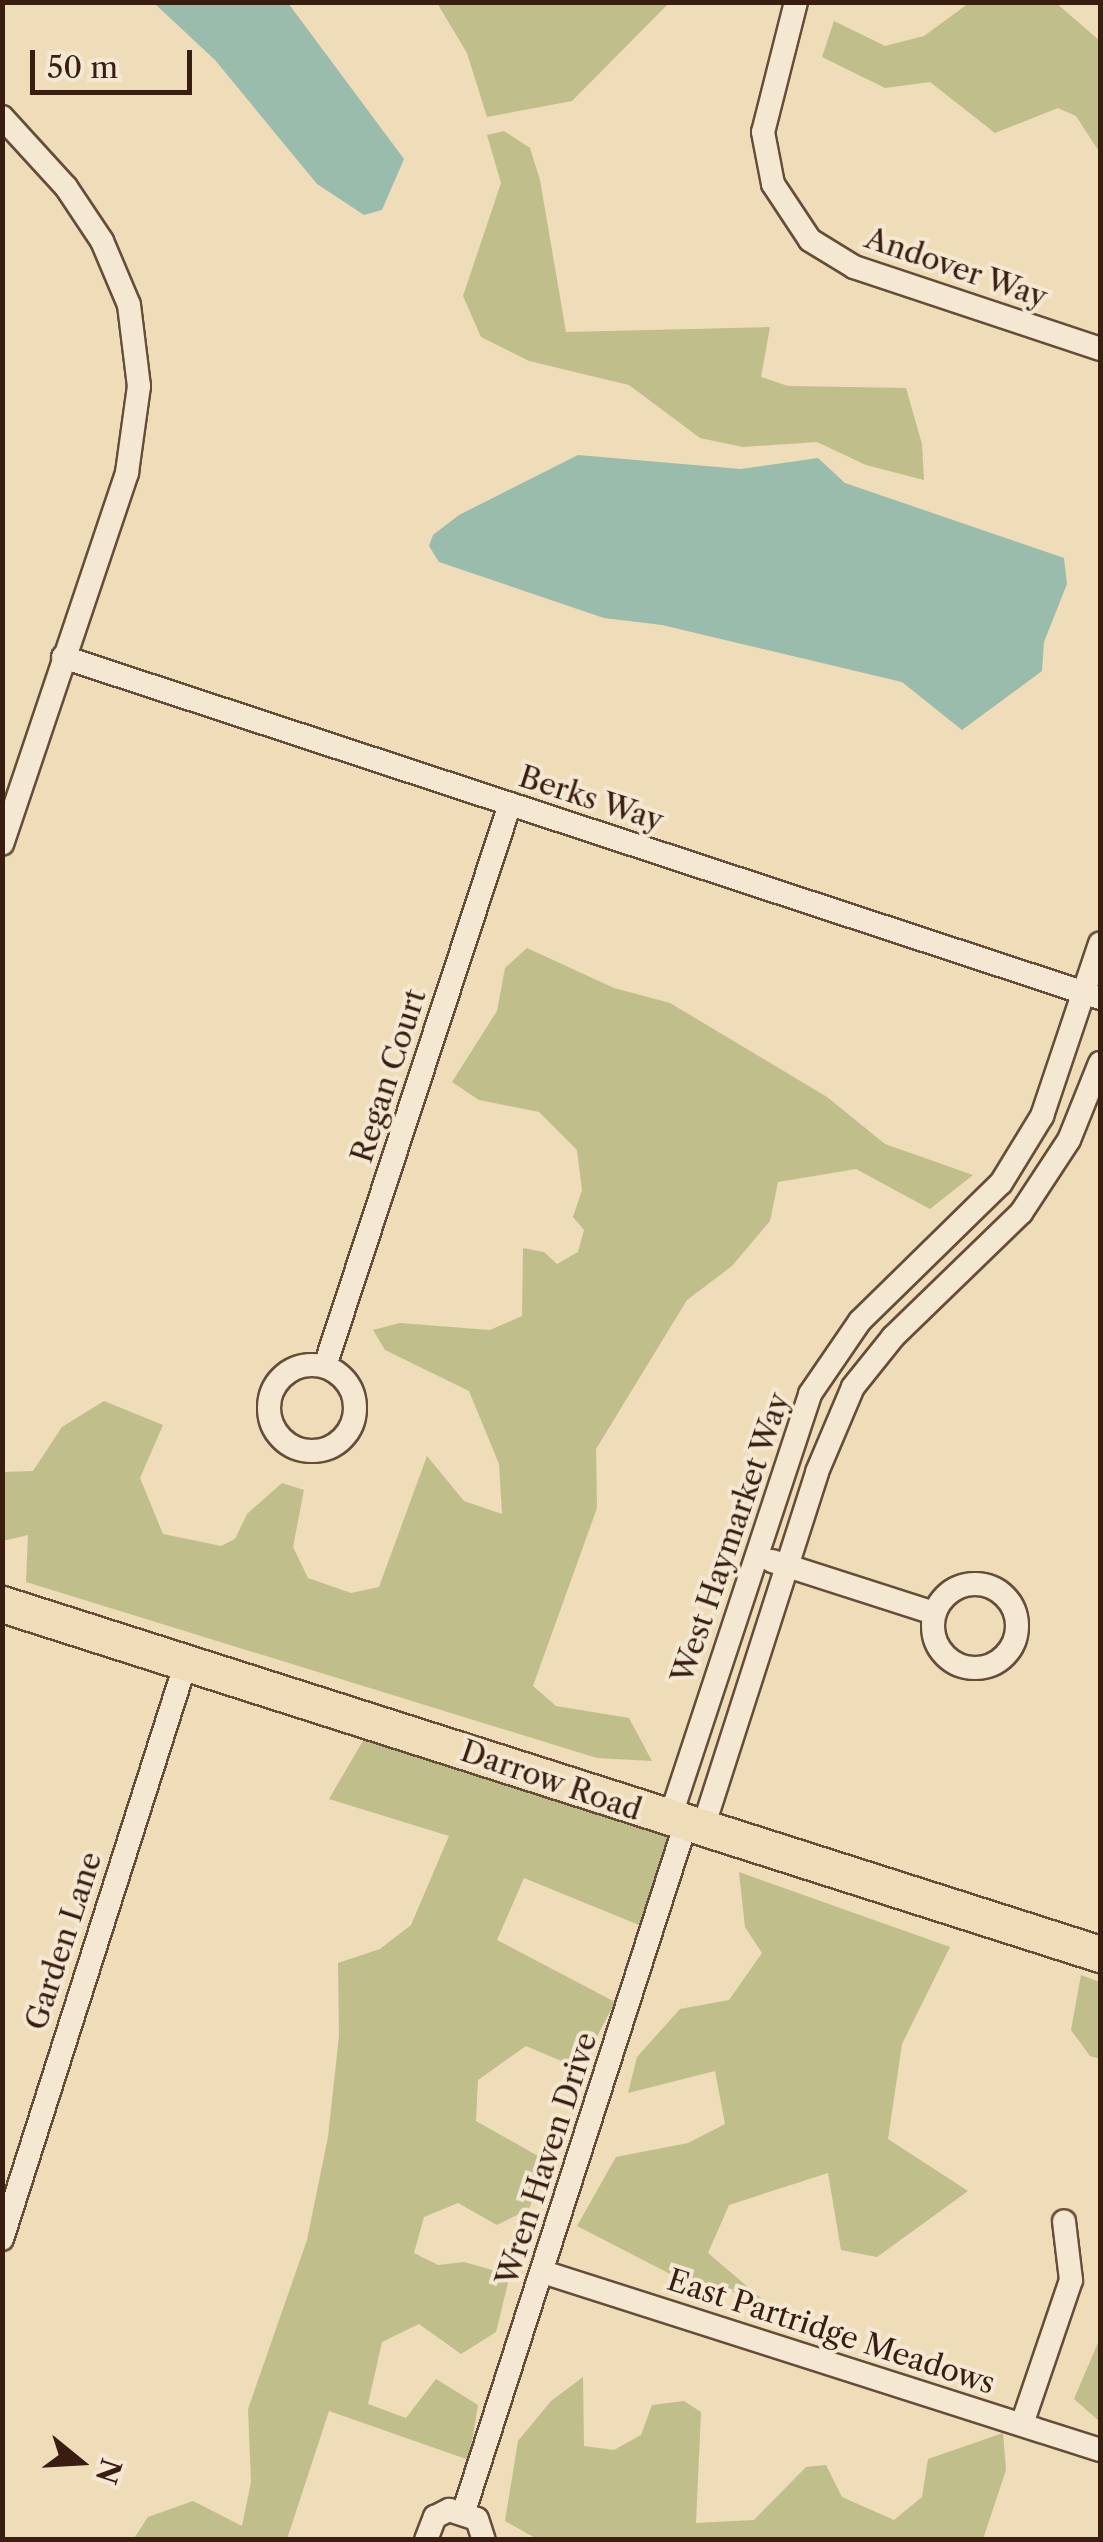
<!DOCTYPE html>
<style>
body{margin:0}
#map{position:relative;width:1103px;height:2542px;overflow:hidden;background:#efdcb9;font-family:"Libre Caslon Text",serif}
div>[style]{position:absolute}
.green>*{inset:0;background:#c0be8b}
.water>*{inset:0;background:#9abcac}
.roads{filter:drop-shadow(2px 0 #664d3a) drop-shadow(-2px 0 #664d3a) drop-shadow(0 2px #664d3a) drop-shadow(0 -2px #664d3a)}
.street>*{height:22px;margin:-11px;padding:0 11px;transform-origin:11px;border-radius:11px;background:#f5e8d2}
.street>.ring{margin:-11px;padding:0;box-sizing:content-box;background:none;border:22px solid #f5e8d2;border-radius:50%}
.primary>*{height:35px;margin:-17.5px;padding:0 17.5px;transform-origin:17.5px;border-radius:17.5px;background:#efdcb9}
span{translate:-50% -50%;white-space:nowrap;text-align:center;line-height:1.15;-webkit-text-stroke:8px #f5e8d2;paint-order:stroke}
.street-label{font-size:30px;color:#381d10}
.frame{position:absolute;inset:0;border:5px solid #381d10;pointer-events:none}
.north{position:absolute;left:30px;top:2412px;width:100px;height:100px;-webkit-text-stroke:8px #f5e8d2;paint-order:stroke;rotate:108deg;font-size:28px;font-weight:700;line-height:40px;text-align:center;color:#381d10}
.north::after{content:'';display:block;margin:auto;width:35px;height:45px;background:#381d10;clip-path:polygon(50% 0,100% 100%,50% 72%,0 100%)}
.scale{position:absolute;left:30px;top:50px;width:162px;height:45px;box-sizing:border-box;border:5px solid #381d10;border-top:0;padding-left:12px;font-size:30px;line-height:35px;white-space:nowrap;color:#381d10;-webkit-text-stroke:8px #f5e8d2;paint-order:stroke}
</style>
<div id="map">
<div class="green">
<div style="clip-path:polygon(437px 3px,669px 3px,572px 101px,487px 117px,467px 53px)"></div>
<div style="clip-path:polygon(969px 3px,1056px 3px,1100px 41px,1100px 153px,1076px 116px,1058px 108px,995px 133px,930px 82px,885px 88px,822px 57px,834px 21px,885px 46px,924px 36px)"></div>
<div style="clip-path:polygon(504px 131px,530px 148px,540px 180px,566px 332px,770px 327px,761px 377px,788px 386px,906px 388px,922px 444px,924px 480px,866px 465px,817px 442px,743px 447px,700px 438px,629px 385px,529px 361px,481px 337px,463px 296px,501px 183px,487px 135px)"></div>
<div style="clip-path:polygon(527px 948px,614px 988px,670px 1003px,827px 1097px,885px 1144px,973px 1175px,930px 1209px,856px 1169px,778px 1182px,770px 1221px,732px 1266px,687px 1300px,596px 1449px,597px 1508px,533px 1686px,556px 1706px,629px 1718px,652px 1761px,597px 1758px,26px 1582px,28px 1535px,3px 1541px,3px 1472px,33px 1471px,62px 1427px,104px 1401px,163px 1425px,140px 1478px,163px 1534px,221px 1546px,235px 1539px,247px 1514px,282px 1483px,304px 1490px,293px 1547px,308px 1578px,351px 1593px,379px 1587px,427px 1456px,464px 1501px,502px 1514px,499px 1464px,469px 1391px,385px 1350px,373px 1330px,400px 1323px,490px 1330px,522px 1316px,523px 1248px,544px 1252px,557px 1264px,578px 1252px,584px 1230px,573px 1217px,582px 1190px,577px 1150px,539px 1112px,479px 1100px,452px 1082px,497px 1011px,505px 968px)"></div>
<div style="clip-path:polygon(374px 1722px,685px 1826px,639px 1925px,524px 1878px,497px 1940px,615px 2002px,580px 2069px,526px 2046px,478px 2080px,476px 2121px,547px 2161px,529px 2209px,497px 2225px,458px 2203px,424px 2217px,414px 2253px,438px 2265px,464px 2262px,510px 2275px,496px 2332px,461px 2354px,419px 2324px,382px 2342px,368px 2404px,406px 2418px,436px 2379px,478px 2405px,469px 2460px,329px 2411px,287px 2539px,133px 2540px,148px 2517px,193px 2501px,242px 2526px,251px 2482px,248px 2409px,307px 2240px,328px 2137px,339px 2036px,338px 1963px,380px 1949px,411px 1925px,449px 1836px,329px 1799px)"></div>
<div style="clip-path:polygon(739px 1872px,950px 1947px,902px 2044px,888px 2139px,968px 2191px,877px 2257px,841px 2250px,828px 2173px,729px 2205px,708px 2253px,762px 2299px,680px 2279px,577px 2226px,616px 2157px,688px 2143px,725px 2124px,715px 2071px,628px 2093px,637px 2057px,680px 2009px,729px 2000px,762px 1953px,745px 1927px)"></div>
<div style="clip-path:polygon(1081px 1975px,1100px 1982px,1100px 2059px,1090px 2056px,1071px 2030px)"></div>
<div style="clip-path:polygon(1100px 2338px,1100px 2417px,1098px 2420px,1074px 2399px)"></div>
<div style="clip-path:polygon(583px 2377px,584px 2446px,614px 2450px,641px 2435px,652px 2405px,684px 2401px,701px 2412px,696px 2523px,754px 2520px,806px 2467px,826px 2465px,842px 2497px,894px 2520px,922px 2497px,928px 2459px,1003px 2433px,1006px 2470px,983px 2539px,537px 2539px,505px 2521px,518px 2441px,551px 2401px)"></div>
</div>
<div class="water">
<div style="clip-path:polygon(154px 3px,288px 3px,404px 159px,382px 210px,364px 215px,317px 184px,215px 60px)"></div>
<div style="clip-path:polygon(578px 455px,741px 469px,818px 458px,845px 483px,1064px 558px,1067px 584px,1044px 642px,1042px 671px,962px 730px,902px 682px,662px 625px,604px 618px,439px 562px,429px 546px,433px 535px,459px 515px)"></div>
</div>
<div class="roads">
<div class="street">
<div style="left:796px;top:2px;width:134px;rotate:104.2deg"></div>
<div style="left:763px;top:132px;width:53px;rotate:79.1deg"></div>
<div style="left:773px;top:184px;width:67px;rotate:56.5deg"></div>
<div style="left:810px;top:240px;width:52px;rotate:31.5deg"></div>
<div style="left:854px;top:267px;width:259px;rotate:18.4deg"></div>
<div style="left:2px;top:117px;width:95px;rotate:47.6deg"></div>
<div style="left:66px;top:187px;width:65px;rotate:56.3deg"></div>
<div style="left:102px;top:241px;width:69px;rotate:67.1deg"></div>
<div style="left:129px;top:305px;width:82px;rotate:83deg"></div>
<div style="left:139px;top:386px;width:88px;rotate:97.9deg"></div>
<div style="left:127px;top:473px;width:391px;rotate:108.6deg"></div>
<div style="left:63px;top:657px;width:1092px;rotate:18.2deg"></div>
<div class="ring" style="left:269px;top:1365px;width:64px;height:64px"></div>
<div style="left:325px;top:1366px;width:592px;rotate:-71.78deg"></div>
<div style="left:772px;top:1561px;width:170px;rotate:17.8deg"></div>
<div class="ring" style="left:933px;top:1584px;width:62px;height:62px"></div>
<div style="left:669px;top:1821px;width:450px;rotate:-71.7deg"></div>
<div style="left:810px;top:1394px;width:88px;rotate:-55.6deg"></div>
<div style="left:860px;top:1321px;width:197px;rotate:-44.4deg"></div>
<div style="left:1001px;top:1183px;width:79px;rotate:-58.5deg"></div>
<div style="left:1042px;top:1116px;width:182px;rotate:-71.4deg"></div>
<div style="left:702px;top:1831px;width:377px;rotate:-72.2deg"></div>
<div style="left:817px;top:1472px;width:92px;rotate:-67deg"></div>
<div style="left:853px;top:1387px;width:64px;rotate:-51.3deg"></div>
<div style="left:893px;top:1337px;width:178px;rotate:-44.1deg"></div>
<div style="left:1021px;top:1213px;width:87px;rotate:-56.7deg"></div>
<div style="left:1069px;top:1140px;width:83px;rotate:-68.1deg"></div>
<div style="left:2px;top:2239px;width:606px;rotate:-72.31deg"></div>
<div style="left:543px;top:2272px;width:585px;rotate:17.72deg"></div>
<div style="left:1022px;top:2424px;width:152px;rotate:-71.2deg"></div>
<div style="left:1071px;top:2280px;width:59px;rotate:-96.8deg"></div>
<div style="left:464px;top:2511px;width:720px;rotate:-72.12deg"></div>
<div style="left:426px;top:2540px;width:25px;rotate:-69deg"></div>
<div style="left:435px;top:2517px;width:16px;rotate:-27deg"></div>
<div style="left:449px;top:2510px;width:29px;rotate:18deg"></div>
<div style="left:477px;top:2519px;width:22px;rotate:72deg"></div>
</div>
<div class="primary">
<div style="left:2px;top:1604px;width:1152px;rotate:17.68deg"></div>
</div>
</div>
<div class="street-label">
<span style="left:956px;top:268px;rotate:19deg">Andover Way</span>
<span style="left:591px;top:799px;rotate:18deg">Berks Way</span>
<span style="left:389px;top:1076px;rotate:-72deg">Regan Court</span>
<span style="left:731px;top:1538px;rotate:-71deg">West Haymarket Way</span>
<span style="left:551px;top:1781px;rotate:19deg">Darrow Road</span>
<span style="left:64px;top:1941px;rotate:-72deg">Garden Lane</span>
<span style="left:547px;top:2159px;rotate:-72deg">Wren Haven Drive</span>
<span style="left:831px;top:2332px;rotate:18deg">East Partridge Meadows</span>
</div>
<div class="frame"></div>
<div class="north">N</div>
<div class="scale">50 m</div>
</div>
